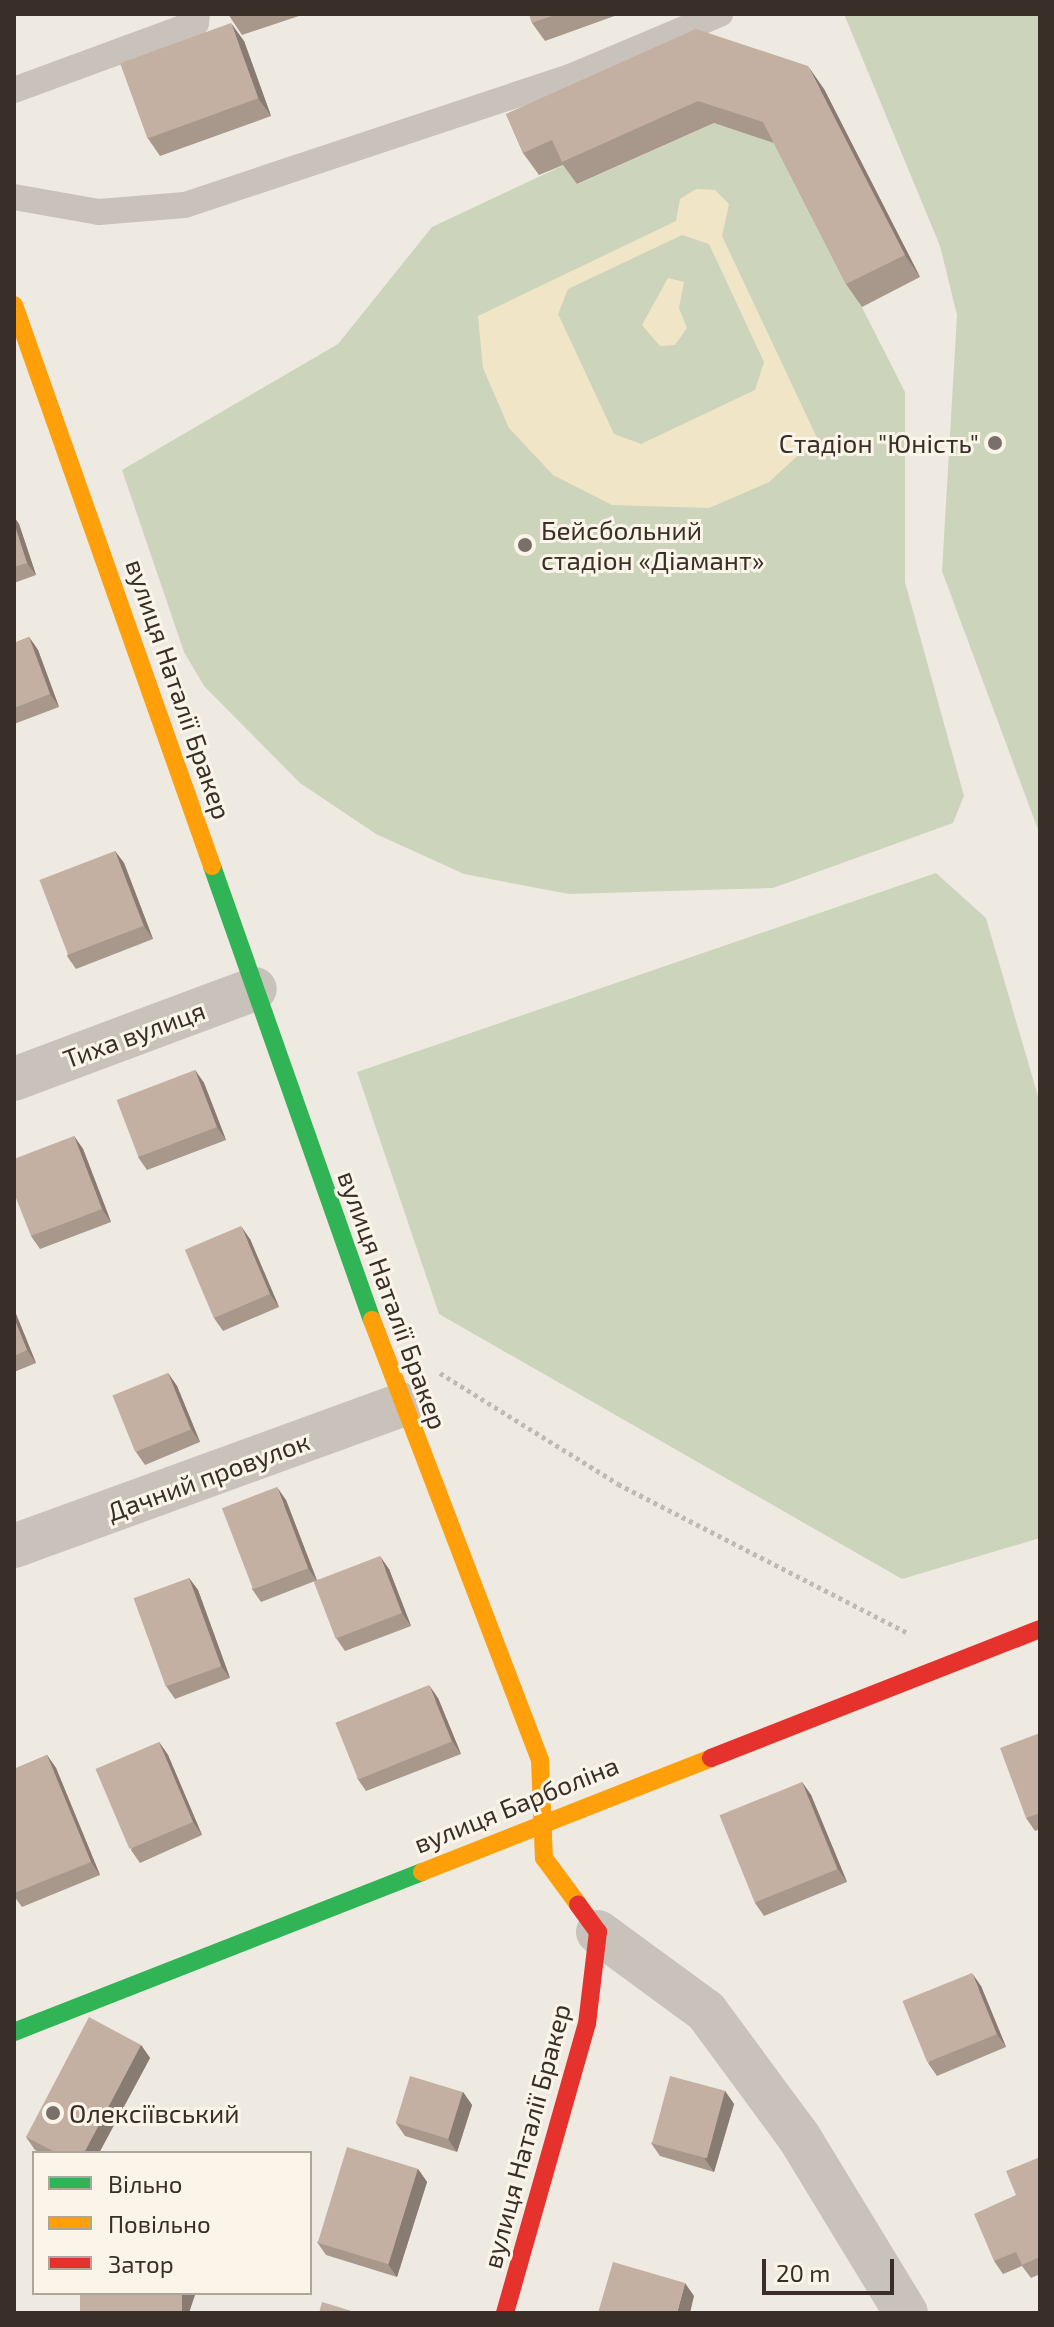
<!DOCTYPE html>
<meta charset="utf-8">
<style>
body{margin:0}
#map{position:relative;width:1054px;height:2327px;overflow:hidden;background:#eeeae2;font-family:"Exo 2",sans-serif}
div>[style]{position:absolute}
.green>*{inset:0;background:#ccd5bb}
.sand>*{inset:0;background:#f0e6c7}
.path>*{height:5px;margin-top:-2.5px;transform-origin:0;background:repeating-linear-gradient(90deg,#c0bab3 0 4px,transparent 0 8px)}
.lane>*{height:26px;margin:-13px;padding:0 13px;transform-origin:13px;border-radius:13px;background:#c8c2ba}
.street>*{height:44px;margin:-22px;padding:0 22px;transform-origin:22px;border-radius:22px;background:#c8c2ba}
.fast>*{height:18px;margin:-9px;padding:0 9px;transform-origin:9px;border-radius:9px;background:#30b455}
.slow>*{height:18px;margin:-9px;padding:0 9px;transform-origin:9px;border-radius:9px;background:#ff9f0a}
.jam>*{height:18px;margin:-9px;padding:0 9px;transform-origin:9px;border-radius:9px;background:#e5322d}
.wall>*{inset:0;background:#a8978b}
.shaded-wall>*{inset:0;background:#887b71}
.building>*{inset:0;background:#c3b0a2;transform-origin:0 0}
.dots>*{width:22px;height:22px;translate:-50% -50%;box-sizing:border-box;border:4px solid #fbf5e9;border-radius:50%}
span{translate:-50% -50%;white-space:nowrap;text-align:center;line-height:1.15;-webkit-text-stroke:6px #fbf5e9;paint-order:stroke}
.poi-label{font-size:26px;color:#392f28}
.right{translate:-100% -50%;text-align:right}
.left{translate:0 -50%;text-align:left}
.street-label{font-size:26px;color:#392f28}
.frame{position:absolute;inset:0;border:16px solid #392f28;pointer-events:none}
.legend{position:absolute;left:32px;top:2151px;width:280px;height:144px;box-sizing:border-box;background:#fbf5e9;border:2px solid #ada69c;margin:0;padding:10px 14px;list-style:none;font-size:24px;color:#392f28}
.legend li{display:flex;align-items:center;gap:16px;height:40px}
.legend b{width:40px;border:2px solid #ada69c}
.scale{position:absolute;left:762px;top:2259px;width:132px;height:36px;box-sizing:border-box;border:4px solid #392f28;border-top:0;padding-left:10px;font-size:24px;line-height:28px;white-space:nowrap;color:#392f28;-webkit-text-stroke:6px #fbf5e9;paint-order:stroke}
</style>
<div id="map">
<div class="green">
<div style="clip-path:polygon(844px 14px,1040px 14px,1040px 835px,942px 571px,957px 315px,940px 246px)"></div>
<div style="clip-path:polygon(714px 123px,779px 144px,905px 392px,905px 582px,964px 796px,953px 823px,773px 888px,569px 894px,464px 874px,376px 834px,300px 783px,204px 686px,184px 652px,122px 470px,338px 344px,432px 227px,568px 163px,578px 184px)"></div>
<div style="clip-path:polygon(936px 873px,986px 918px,1040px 1103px,1040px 1538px,902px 1579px,439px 1314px,357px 1072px)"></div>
</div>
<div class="sand">
<div style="clip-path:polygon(evenodd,696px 189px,715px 190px,729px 204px,722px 236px,817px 438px,769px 482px,709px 508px,612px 505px,553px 475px,509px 428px,483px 368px,478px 316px,676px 221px,680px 199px,696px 189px,682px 235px,709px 244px,764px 362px,755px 390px,641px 444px,614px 434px,558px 314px,568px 289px,682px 235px)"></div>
<div style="clip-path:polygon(668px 278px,684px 282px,679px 308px,687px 328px,675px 345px,660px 346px,642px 325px)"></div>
</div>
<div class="path">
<div style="left:440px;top:1373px;width:210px;rotate:31.9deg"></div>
<div style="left:618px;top:1484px;width:324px;rotate:27.2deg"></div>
</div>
<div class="lane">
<div style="left:14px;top:90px;width:194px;rotate:-20.2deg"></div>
<div style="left:196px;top:23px;width:9px;rotate:-84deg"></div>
<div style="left:14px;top:197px;width:86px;rotate:10deg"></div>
<div style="left:99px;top:212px;width:86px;rotate:-4.7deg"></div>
<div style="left:185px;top:205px;width:406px;rotate:-18.4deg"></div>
<div style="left:570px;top:77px;width:163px;rotate:-22.8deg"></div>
</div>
<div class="street">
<div style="left:14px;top:1079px;width:257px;rotate:-20.5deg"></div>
<div style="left:14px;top:1546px;width:413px;rotate:-20deg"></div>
<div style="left:598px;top:1932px;width:134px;rotate:36.2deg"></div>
<div style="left:706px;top:2011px;width:157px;rotate:53.6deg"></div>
<div style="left:799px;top:2137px;width:206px;rotate:58.7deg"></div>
</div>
<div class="fast">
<div style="left:212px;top:866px;width:481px;rotate:70.6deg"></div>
<div style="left:14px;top:2032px;width:438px;rotate:-21.4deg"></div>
</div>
<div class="slow">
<div style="left:14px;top:305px;width:595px;rotate:70.56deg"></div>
<div style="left:372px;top:1320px;width:471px;rotate:69.1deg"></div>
<div style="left:540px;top:1760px;width:98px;rotate:87.7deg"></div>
<div style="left:544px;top:1858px;width:57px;rotate:53.5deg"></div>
<div style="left:422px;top:1872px;width:311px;rotate:-21.5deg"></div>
</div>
<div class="jam">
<div style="left:711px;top:1758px;width:353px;rotate:-21.4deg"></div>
<div style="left:505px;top:2313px;width:300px;rotate:-74.2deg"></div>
<div style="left:587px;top:2024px;width:93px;rotate:-83.2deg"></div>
<div style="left:598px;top:1932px;width:34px;rotate:-126deg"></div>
</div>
<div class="wall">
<div style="clip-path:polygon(228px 14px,305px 14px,242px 35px)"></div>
<div style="clip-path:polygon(529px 14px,620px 14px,545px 41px,532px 23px)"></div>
<div style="clip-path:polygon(244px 41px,271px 116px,160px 156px,147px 137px)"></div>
<div style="clip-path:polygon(824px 89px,920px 277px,862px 307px,846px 284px,774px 143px,714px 123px,577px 184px,563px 165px,539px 175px,523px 153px,506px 114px)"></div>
<div style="clip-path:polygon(14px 517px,19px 524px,36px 575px,14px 583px)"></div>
<div style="clip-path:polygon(29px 637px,38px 650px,59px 707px,14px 724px,14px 643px)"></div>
<div style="clip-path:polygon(115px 851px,124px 863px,153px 939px,76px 969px,67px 956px)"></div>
<div style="clip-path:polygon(195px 1070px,204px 1083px,226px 1140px,147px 1170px,138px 1157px)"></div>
<div style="clip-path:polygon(74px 1136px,83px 1149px,111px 1222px,40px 1249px,31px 1236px)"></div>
<div style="clip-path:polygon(250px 1239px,279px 1307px,223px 1331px,214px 1318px)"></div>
<div style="clip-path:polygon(14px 1309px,36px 1363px,14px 1372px)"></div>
<div style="clip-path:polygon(168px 1373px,177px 1386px,200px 1442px,145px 1465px,136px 1452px)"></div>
<div style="clip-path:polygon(286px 1500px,317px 1580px,389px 1569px,411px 1626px,345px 1651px,336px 1638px,315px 1581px,261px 1602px,252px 1589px)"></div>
<div style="clip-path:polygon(189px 1578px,198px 1590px,230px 1678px,175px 1699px,166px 1686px)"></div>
<div style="clip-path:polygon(438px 1698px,461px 1754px,366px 1791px,357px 1778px)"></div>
<div style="clip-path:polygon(1040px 1733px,1040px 1829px,1035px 1831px,1026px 1818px)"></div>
<div style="clip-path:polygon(159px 1742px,168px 1755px,202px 1835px,140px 1863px,131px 1850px)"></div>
<div style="clip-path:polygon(47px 1755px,56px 1768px,100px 1875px,22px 1907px,14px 1896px,14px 1769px)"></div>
<div style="clip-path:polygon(802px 1782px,811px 1795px,847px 1882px,764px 1916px,755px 1903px)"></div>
<div style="clip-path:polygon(981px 1986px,1006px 2047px,937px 2076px,928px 2063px)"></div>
<div style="clip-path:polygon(141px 2045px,150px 2058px,99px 2153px,41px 2153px,35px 2150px,26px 2137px)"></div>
<div style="clip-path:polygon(725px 2091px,734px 2104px,714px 2172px,660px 2156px,651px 2143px)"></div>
<div style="clip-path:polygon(463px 2092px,472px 2105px,457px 2152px,405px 2136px,396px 2123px)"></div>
<div style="clip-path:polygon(1040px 2157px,1040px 2274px,1031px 2278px,1022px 2266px,1003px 2274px,994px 2261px,1016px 2195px)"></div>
<div style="clip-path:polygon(418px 2169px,427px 2182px,397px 2277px,326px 2255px,317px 2242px)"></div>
</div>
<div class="shaded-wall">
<div style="clip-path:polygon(231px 23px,244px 41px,271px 116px,258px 98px)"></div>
<div style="clip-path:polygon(808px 66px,824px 89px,920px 277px,905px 255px)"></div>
<div style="clip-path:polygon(14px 517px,19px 524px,36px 575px,27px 563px,14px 523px)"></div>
<div style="clip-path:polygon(29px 637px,38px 650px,59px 707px,50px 694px)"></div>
<div style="clip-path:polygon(115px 851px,124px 863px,153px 939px,144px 926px)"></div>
<div style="clip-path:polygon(195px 1070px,204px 1083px,226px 1140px,217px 1127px)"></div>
<div style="clip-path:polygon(74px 1136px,83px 1149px,111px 1222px,102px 1209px)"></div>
<div style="clip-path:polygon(241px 1226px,250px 1239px,279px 1307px,270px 1294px)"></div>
<div style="clip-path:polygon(14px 1309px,36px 1363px,27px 1350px,14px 1318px)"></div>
<div style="clip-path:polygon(168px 1373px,177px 1386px,200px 1442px,191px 1429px)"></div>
<div style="clip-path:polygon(277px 1487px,286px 1500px,317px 1581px,308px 1568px)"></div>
<div style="clip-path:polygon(380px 1556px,389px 1569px,411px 1626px,402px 1613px)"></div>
<div style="clip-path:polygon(189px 1578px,198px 1590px,230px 1678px,221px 1666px)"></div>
<div style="clip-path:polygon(429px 1685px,438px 1698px,461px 1754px,452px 1741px)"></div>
<div style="clip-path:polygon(159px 1742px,168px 1755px,202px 1835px,193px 1822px)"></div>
<div style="clip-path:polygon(47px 1755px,56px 1768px,100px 1875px,91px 1862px)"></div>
<div style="clip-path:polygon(802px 1782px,811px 1795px,847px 1882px,838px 1869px)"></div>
<div style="clip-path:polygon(972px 1973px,981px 1986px,1006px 2047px,997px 2034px)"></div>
<div style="clip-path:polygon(141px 2045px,150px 2058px,99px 2153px,84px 2153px)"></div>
<div style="clip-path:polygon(725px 2091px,734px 2104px,714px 2172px,705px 2159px)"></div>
<div style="clip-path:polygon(463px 2092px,472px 2105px,457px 2152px,448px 2139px)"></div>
<div style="clip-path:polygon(418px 2169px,427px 2182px,397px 2277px,388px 2264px)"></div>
<div style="clip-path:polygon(685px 2283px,694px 2296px,690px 2313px,677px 2313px)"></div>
<div style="clip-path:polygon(182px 2293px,194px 2293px,195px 2295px,189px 2313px,176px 2313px)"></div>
</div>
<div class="building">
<div style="clip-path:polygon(529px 14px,557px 14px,532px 23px)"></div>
<div style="left:231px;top:23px;width:80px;height:118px;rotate:70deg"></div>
<div style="clip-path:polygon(696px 29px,808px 66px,905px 255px,846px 284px,763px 122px,698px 101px,562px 162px,552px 140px,523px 153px,506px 114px)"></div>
<div style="clip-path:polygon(14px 523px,27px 563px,14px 567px)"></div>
<div style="clip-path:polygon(29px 637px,50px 694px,14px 708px,14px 643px)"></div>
<div style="left:115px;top:851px;width:80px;height:81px;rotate:69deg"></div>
<div style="left:195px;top:1070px;width:61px;height:84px;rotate:69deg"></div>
<div style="clip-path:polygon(74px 1136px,102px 1209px,31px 1236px,14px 1193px,14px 1159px)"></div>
<div style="left:241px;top:1226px;width:74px;height:61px;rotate:67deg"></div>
<div style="clip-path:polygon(14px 1318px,27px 1350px,14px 1356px)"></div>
<div style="left:168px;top:1373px;width:61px;height:60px;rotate:68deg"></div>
<div style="left:277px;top:1487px;width:87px;height:59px;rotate:69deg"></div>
<div style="left:380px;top:1556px;width:61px;height:71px;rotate:69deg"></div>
<div style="left:189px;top:1578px;width:94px;height:59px;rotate:70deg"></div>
<div style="left:429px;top:1685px;width:61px;height:101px;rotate:68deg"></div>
<div style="clip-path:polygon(1040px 1733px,1040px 1813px,1026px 1818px,1000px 1748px)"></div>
<div style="left:159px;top:1742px;width:87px;height:69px;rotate:67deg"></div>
<div style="clip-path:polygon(47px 1755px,91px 1862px,14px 1893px,14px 1769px)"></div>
<div style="left:802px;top:1782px;width:94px;height:89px;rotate:68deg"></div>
<div style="left:972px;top:1973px;width:66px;height:75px;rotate:68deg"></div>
<div style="clip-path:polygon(89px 2017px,141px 2045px,84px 2153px,57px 2153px,26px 2137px)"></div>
<div style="left:410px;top:2076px;width:55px;height:49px;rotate:17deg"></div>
<div style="left:670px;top:2076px;width:57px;height:70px;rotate:15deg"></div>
<div style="left:347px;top:2147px;width:74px;height:100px;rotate:17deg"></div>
<div style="clip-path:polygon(1040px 2157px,1040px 2257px,1022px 2265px,1016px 2252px,994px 2261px,974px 2214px,1016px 2195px,1006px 2171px)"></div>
<div style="clip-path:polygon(613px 2262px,685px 2283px,677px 2313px,598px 2313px)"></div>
<div style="left:80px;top:2293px;width:102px;height:21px"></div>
<div style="clip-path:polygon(322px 2302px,358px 2313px,319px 2313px)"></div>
</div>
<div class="dots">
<div style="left:995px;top:443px;background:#787069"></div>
<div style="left:525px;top:545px;background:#787069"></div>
<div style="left:53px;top:2113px;background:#787069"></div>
</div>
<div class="poi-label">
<span class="right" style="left:979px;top:443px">Стадіон "Юність"</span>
<span class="left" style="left:541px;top:545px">Бейсбольний<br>стадіон «Діамант»</span>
<span class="left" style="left:69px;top:2113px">Олексіївський</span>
</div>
<div class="street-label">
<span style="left:179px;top:689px;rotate:71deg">вулиця Наталії Бракер</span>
<span style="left:134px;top:1034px;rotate:-20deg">Тиха вулиця</span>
<span style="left:393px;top:1300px;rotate:70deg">вулиця Наталії Бракер</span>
<span style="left:208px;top:1476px;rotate:-20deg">Дачний провулок</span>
<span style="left:516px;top:1804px;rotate:-22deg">вулиця Барболіна</span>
<span style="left:526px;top:2136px;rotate:-75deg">вулиця Наталії Бракер</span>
</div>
<div class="frame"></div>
<ul class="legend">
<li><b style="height:10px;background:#30b455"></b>Вільно</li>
<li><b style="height:10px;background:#ff9f0a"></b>Повільно</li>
<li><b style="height:10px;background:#e5322d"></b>Затор</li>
</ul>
<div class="scale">20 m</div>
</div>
